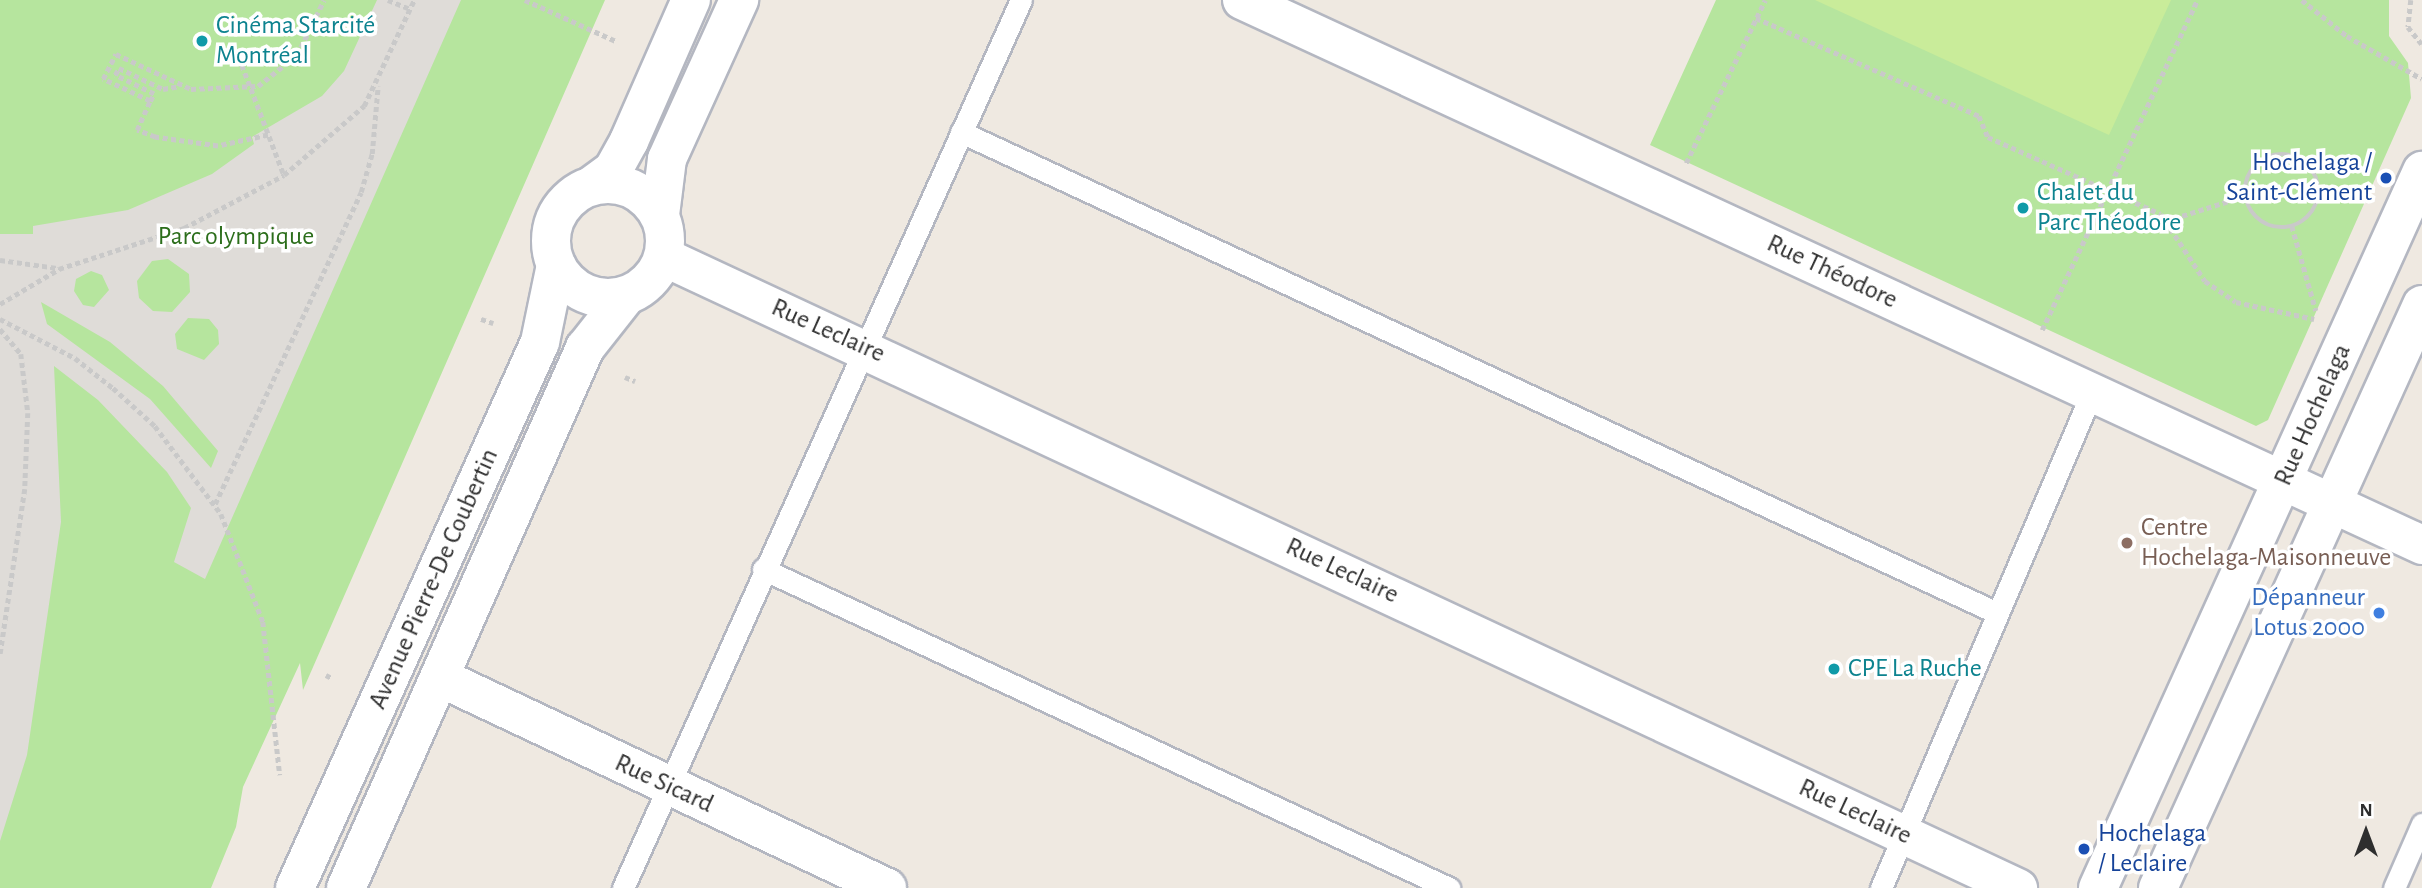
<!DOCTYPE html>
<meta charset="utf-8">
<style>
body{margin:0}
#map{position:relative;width:2422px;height:888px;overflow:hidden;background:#efe9e1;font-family:"Alegreya Sans",sans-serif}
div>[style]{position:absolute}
.green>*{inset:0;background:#b6e59e}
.pitch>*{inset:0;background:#c9ec9a}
.plaza>*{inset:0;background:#dfdcd8}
.path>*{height:4.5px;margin-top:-2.25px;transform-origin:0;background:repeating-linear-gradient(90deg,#c9c9c9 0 5px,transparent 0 8.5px)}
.path>.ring{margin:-2.25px;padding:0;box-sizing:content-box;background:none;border:4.5px solid #c9c9c9;border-radius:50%}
.roads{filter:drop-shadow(2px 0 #b4b7c1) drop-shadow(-2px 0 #b4b7c1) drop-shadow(0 2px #b4b7c1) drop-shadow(0 -2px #b4b7c1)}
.service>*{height:21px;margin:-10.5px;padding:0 10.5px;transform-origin:10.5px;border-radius:10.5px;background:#fff}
.minor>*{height:38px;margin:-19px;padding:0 19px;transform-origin:19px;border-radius:19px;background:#fff}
.tertiary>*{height:38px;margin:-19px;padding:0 19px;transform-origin:19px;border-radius:19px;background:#fff}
.tertiary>.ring{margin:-19px;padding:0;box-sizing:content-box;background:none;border:38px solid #fff;border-radius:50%}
.secondary>*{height:38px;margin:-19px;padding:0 19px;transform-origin:19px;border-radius:19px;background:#fff}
.dots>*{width:19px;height:19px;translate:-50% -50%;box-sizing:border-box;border:4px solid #fff;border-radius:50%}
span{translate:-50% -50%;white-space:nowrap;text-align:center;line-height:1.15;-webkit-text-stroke:7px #fff;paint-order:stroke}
.culture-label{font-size:26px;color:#0d838f}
.left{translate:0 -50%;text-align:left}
.transit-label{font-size:26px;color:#164399}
.right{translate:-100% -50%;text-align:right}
.park-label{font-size:26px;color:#2c6e1b}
.street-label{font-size:26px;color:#2e2e2e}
.education-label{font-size:26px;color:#785e54}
.shop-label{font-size:26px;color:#366cbe}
.north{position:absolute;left:2331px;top:797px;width:70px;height:70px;-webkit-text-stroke:5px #fff;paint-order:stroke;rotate:0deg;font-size:19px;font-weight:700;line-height:28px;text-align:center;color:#2e2e2e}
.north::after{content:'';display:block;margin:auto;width:24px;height:32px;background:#2e2e2e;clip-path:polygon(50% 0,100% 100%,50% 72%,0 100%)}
</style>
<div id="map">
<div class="green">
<div style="clip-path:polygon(0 0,605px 0,303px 690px,300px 663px,243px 787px,236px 827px,211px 888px,0 888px)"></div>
<div style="clip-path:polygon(1716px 0,2389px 0,2389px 36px,2408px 63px,2411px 98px,2268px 420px,2256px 426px,1650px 145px)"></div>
</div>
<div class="pitch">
<div style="clip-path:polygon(1815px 0,2171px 0,2109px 135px)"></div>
</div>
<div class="plaza">
<div style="clip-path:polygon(evenodd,377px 0,461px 0,205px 579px,174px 562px,191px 508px,167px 472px,98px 400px,54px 366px,61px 522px,27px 755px,0 841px,0 234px,33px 234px,33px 226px,128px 210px,212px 174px,254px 144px,252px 137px,322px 96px,344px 71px,377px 0,168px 259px,189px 274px,190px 292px,172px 312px,153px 311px,139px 298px,137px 281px,152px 261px,168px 259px,377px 0,91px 271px,102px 275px,109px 290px,94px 307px,83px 305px,74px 291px,76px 279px,91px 271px,377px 0,41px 302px,110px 342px,163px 386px,218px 451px,211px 468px,150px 399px,47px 324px,41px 302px,377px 0,188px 318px,209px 319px,218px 330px,219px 344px,204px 360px,177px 349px,175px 334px,188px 318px)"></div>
</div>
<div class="path">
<div style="left:388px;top:0;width:24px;rotate:22deg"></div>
<div style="left:525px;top:0;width:100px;rotate:24.3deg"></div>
<div style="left:2302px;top:0;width:58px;rotate:38.7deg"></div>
<div style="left:2347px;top:36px;width:86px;rotate:29.8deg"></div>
<div style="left:2411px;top:0;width:27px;rotate:96deg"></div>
<div style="left:2408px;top:27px;width:22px;rotate:51deg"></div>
<div style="left:1756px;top:18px;width:244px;rotate:23.7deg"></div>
<div style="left:1979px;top:116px;width:23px;rotate:67deg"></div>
<div style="left:1988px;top:137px;width:189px;rotate:24deg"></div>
<div style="left:2161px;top:214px;width:80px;rotate:56.7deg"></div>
<div style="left:2205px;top:281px;width:37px;rotate:34deg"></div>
<div style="left:2236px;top:302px;width:80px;rotate:12.3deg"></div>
<div style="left:242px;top:65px;width:118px;rotate:69.1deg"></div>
<div style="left:150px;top:101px;width:8px;rotate:-60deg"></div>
<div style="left:154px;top:94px;width:43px;rotate:-154deg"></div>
<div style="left:115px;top:75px;width:8px;rotate:-60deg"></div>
<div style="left:119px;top:68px;width:49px;rotate:25.5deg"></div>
<div style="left:163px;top:89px;width:17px;rotate:-10deg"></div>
<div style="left:268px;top:135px;width:51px;rotate:167.6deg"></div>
<div style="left:218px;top:146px;width:64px;rotate:-171.9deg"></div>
<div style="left:155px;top:137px;width:19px;rotate:-159deg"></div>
<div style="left:137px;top:130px;width:32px;rotate:-66deg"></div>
<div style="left:150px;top:101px;width:52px;rotate:-154.9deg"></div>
<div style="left:103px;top:79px;width:28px;rotate:-63deg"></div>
<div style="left:116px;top:54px;width:83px;rotate:25deg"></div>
<div style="left:191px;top:89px;width:67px;rotate:-2.6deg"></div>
<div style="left:258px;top:86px;width:50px;rotate:-38.5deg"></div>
<div style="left:297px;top:55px;width:61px;rotate:-63.9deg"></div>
<div class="ring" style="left:2245px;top:154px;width:69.5px;height:69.5px"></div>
<div style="left:1686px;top:163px;width:181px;rotate:-64.1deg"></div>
<div style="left:2166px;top:221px;width:83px;rotate:-17.6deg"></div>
<div style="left:2292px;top:226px;width:88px;rotate:74.2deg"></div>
<div style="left:0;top:260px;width:59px;rotate:7.9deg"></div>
<div style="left:0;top:304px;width:69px;rotate:-30.7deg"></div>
<div style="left:59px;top:269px;width:132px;rotate:-18.2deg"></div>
<div style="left:184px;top:228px;width:113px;rotate:-27.9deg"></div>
<div style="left:284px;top:175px;width:106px;rotate:-40.8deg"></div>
<div style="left:364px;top:106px;width:117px;rotate:-64.7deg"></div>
<div style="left:0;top:319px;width:85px;rotate:27.5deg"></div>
<div style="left:75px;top:358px;width:48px;rotate:38.3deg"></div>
<div style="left:113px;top:388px;width:57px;rotate:42.1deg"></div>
<div style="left:155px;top:426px;width:110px;rotate:53.1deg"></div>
<div style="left:221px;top:514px;width:116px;rotate:68.7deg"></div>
<div style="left:263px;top:622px;width:154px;rotate:83.7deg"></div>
<div style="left:481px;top:319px;width:13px;rotate:18deg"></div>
<div style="left:0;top:329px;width:33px;rotate:50deg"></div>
<div style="left:21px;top:354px;width:59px;rotate:83.2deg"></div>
<div style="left:28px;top:413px;width:76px;rotate:92.3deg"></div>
<div style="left:25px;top:489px;width:169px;rotate:98.5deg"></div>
<div style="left:2042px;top:330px;width:365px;rotate:-64.8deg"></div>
<div style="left:625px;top:377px;width:11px;rotate:22deg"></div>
<div style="left:215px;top:504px;width:344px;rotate:-64.9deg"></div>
<div style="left:361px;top:192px;width:40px;rotate:-74deg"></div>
<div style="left:372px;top:154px;width:68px;rotate:-85deg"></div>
<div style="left:2355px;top:555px;width:10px;rotate:90deg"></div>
<div style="left:326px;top:675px;width:7px;rotate:27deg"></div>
</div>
<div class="roads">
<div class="service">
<div style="left:961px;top:132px;width:1140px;rotate:24.9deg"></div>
<div style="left:763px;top:569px;width:757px;rotate:24.94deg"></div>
<div style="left:623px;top:888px;width:973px;rotate:-65.86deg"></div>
<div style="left:1881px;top:888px;width:539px;rotate:-66.95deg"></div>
<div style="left:2394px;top:888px;width:70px;rotate:-66.4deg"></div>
</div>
<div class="minor">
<div style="left:1242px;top:0;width:1300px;rotate:24.79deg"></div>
<div style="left:664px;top:257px;width:1494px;rotate:24.99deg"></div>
<div style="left:441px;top:678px;width:493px;rotate:25.2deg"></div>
</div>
<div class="tertiary">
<div class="ring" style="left:551px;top:184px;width:76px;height:76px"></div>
<div style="left:591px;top:186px;width:27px;rotate:-36deg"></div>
<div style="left:613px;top:170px;width:33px;rotate:-61deg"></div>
<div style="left:629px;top:141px;width:154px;rotate:-66.3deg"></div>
<div style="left:660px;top:215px;width:56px;rotate:-82.9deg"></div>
<div style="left:667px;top:159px;width:175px;rotate:-65.6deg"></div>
<div style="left:295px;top:888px;width:598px;rotate:-65.83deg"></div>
<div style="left:540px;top:342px;width:79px;rotate:-78.3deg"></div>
<div style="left:346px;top:888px;width:591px;rotate:-66.13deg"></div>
<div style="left:585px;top:348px;width:66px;rotate:-51.7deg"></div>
</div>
<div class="secondary">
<div style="left:2098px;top:888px;width:787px;rotate:-65.68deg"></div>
<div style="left:2158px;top:888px;width:640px;rotate:-65.64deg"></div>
</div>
</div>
<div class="dots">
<div style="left:202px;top:41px;background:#0f9aa8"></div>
<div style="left:2386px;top:178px;background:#1a4fb4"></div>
<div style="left:2023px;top:208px;background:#0f9aa8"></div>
<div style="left:2127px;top:543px;background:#8d6e63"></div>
<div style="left:2379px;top:613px;background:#3f7fe0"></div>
<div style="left:1834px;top:669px;background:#0f9aa8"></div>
<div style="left:2084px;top:849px;background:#1a4fb4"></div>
</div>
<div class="culture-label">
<span class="left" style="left:216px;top:41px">Cinéma Starcité<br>Montréal</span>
<span class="left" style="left:2037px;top:208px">Chalet du<br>Parc Théodore</span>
<span class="left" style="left:1848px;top:669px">CPE La Ruche</span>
</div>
<div class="transit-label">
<span class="right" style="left:2372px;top:178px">Hochelaga /<br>Saint-Clément</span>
<span class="left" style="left:2098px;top:849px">Hochelaga<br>/ Leclaire</span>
</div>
<div class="park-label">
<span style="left:236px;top:237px">Parc olympique</span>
</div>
<div class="street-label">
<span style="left:1832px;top:272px;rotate:25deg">Rue Théodore</span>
<span style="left:828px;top:331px;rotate:24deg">Rue Leclaire</span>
<span style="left:2313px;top:415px;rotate:-66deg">Rue Hochelaga</span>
<span style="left:1342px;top:571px;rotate:25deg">Rue Leclaire</span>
<span style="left:434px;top:579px;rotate:-66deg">Avenue Pierre-De Coubertin</span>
<span style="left:664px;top:784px;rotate:25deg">Rue Sicard</span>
<span style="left:1855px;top:812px;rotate:25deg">Rue Leclaire</span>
</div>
<div class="education-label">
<span class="left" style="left:2141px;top:543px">Centre<br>Hochelaga-Maisonneuve</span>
</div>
<div class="shop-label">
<span class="right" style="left:2365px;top:613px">Dépanneur<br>Lotus 2000</span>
</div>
<div class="north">N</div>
</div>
